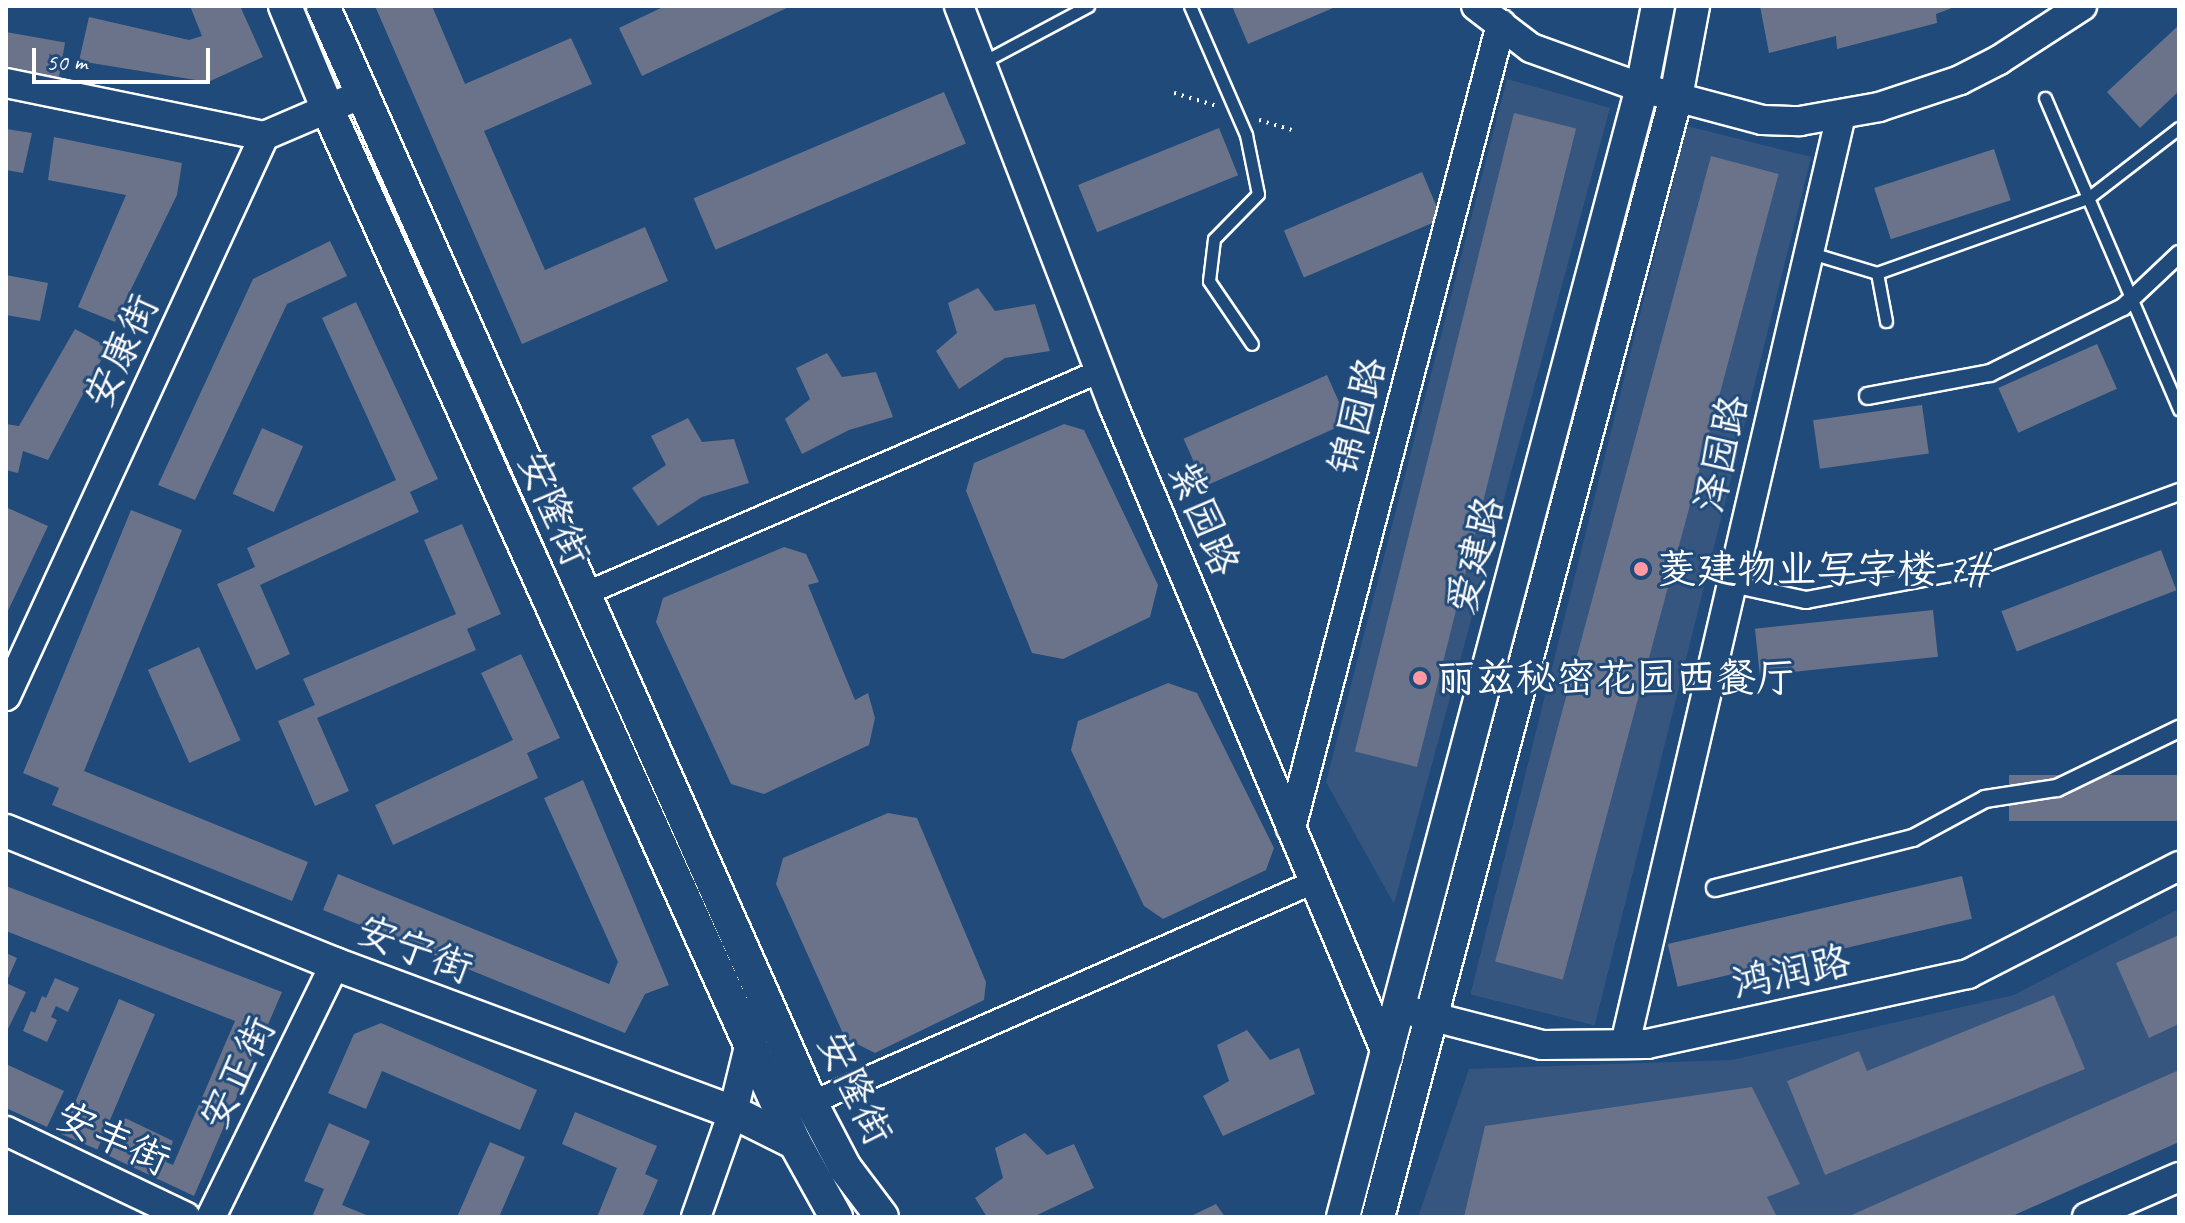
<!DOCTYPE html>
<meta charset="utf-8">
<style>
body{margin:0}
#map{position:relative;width:2185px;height:1223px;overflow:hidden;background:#1f4a7a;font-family:Caveat,"LXGW WenKai TC",sans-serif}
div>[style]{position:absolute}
.built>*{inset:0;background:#36567f;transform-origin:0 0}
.building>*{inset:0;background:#6a738a;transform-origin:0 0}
.path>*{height:4px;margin-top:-2px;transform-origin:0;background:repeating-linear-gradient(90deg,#fff 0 2px,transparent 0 8px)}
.roads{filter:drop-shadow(2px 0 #fff) drop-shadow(-2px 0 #fff) drop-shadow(0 2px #fff) drop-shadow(0 -2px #fff)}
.service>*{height:11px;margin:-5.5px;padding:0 5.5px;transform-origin:5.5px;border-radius:5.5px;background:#1f4a7a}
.pedestrian>*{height:16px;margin:-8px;padding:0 8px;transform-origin:8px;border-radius:8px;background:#1f4a7a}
.minor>*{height:22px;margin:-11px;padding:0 11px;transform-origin:11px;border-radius:11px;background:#1f4a7a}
.tertiary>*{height:28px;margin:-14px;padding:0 14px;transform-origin:14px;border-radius:14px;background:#1f4a7a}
.secondary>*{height:32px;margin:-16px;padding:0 16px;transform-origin:16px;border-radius:16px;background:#1f4a7a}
.dots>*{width:22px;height:22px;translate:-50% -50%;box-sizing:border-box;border:4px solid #1f4a7a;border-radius:50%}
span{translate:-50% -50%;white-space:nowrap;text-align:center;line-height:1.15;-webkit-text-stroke:6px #1f4a7a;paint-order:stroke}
.street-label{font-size:40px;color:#fff}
.poi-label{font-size:40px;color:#fff}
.left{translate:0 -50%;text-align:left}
.frame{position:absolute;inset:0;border:8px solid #fff;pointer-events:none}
.scale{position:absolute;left:32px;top:48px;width:178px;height:36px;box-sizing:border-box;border:4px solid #fff;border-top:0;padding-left:10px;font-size:24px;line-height:28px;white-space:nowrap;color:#fff;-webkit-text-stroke:6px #1f4a7a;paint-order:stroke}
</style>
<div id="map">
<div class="built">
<div style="clip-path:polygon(1507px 79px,1610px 108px,1394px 904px,1326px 782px)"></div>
<div style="left:1687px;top:126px;width:128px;height:895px;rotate:14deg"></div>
<div style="clip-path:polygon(2179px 909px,2179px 1140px,1998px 1217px,1418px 1217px,1469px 1069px,1732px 1060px,2014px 995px)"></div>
</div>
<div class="building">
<div style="clip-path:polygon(190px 6px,240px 6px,263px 57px,208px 82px,79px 61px,89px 17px,189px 40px,202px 36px)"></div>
<div style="clip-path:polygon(375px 6px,432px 6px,465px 84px,571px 38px,592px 84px,484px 131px,545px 270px,645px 227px,668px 281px,522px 344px)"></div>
<div style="clip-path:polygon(665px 6px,791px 6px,642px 76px,619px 28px)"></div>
<div style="clip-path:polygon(1232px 6px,1338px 6px,1248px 44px)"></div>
<div style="clip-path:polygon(1760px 6px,1957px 6px,1936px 14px,1937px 23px,1837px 49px,1836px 36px,1769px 53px)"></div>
<div style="clip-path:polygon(2179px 25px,2179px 91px,2140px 128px,2107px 92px)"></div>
<div style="left:6px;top:32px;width:60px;height:38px;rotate:10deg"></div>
<div style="left:944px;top:92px;width:56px;height:272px;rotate:67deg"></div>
<div style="left:1514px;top:113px;width:64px;height:658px;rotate:14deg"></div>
<div style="left:1219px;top:128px;width:51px;height:152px;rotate:68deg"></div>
<div style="clip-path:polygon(6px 129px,32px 133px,23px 173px,6px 170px)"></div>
<div style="clip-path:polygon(54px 137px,182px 163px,177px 195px,115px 322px,78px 307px,126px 195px,48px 180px)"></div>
<div style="left:1994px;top:149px;width:54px;height:126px;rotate:72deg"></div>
<div style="left:1711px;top:156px;width:70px;height:834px;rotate:15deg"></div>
<div style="left:1422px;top:172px;width:51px;height:150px;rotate:67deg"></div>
<div style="clip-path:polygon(330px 241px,347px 276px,287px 304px,195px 500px,158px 485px,253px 279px)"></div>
<div style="clip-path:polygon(6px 275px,48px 283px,40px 321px,6px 315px)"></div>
<div style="clip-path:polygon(978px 288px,995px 311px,1035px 304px,1050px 351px,1005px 358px,959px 389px,936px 351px,957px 333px,948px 303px)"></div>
<div style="clip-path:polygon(356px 302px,438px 479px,410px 492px,419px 512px,260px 585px,290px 654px,256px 670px,217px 584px,255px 567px,247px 548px,396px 480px,322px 318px)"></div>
<div style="clip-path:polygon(75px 329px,108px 347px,48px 460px,23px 451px,18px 473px,6px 470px,6px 424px,19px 426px)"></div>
<div style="left:2097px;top:344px;width:49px;height:108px;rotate:66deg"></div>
<div style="clip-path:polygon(827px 353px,842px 377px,876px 372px,893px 417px,849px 430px,802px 454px,785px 419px,810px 399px,796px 368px)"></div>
<div style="left:1327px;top:375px;width:52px;height:157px;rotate:66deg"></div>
<div style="left:1922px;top:405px;width:49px;height:110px;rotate:82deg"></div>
<div style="clip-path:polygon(688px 418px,702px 442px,734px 439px,749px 483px,702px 497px,658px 526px,632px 488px,666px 465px,651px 436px)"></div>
<div style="clip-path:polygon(1064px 424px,1084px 430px,1158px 585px,1150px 617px,1063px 659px,1032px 653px,966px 491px,974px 463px)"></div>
<div style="left:262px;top:428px;width:45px;height:72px;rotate:24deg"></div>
<div style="clip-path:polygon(8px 508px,48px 526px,6px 615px,6px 512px)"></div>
<div style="clip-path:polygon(131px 510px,182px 530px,84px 771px,308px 862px,292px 901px,52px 805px,59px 788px,23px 773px)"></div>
<div style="clip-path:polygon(462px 524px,501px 614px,467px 629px,476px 650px,317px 718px,349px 791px,315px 806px,278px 721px,315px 705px,303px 679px,456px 614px,424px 540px)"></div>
<div style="clip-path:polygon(784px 547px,806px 554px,819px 582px,808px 585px,855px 700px,868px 693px,875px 718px,869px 745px,764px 794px,731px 784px,656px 622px,663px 598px)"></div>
<div style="left:2161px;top:550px;width:43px;height:171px;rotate:69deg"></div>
<div style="left:1933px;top:610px;width:47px;height:179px;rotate:84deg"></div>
<div style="left:199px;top:647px;width:102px;height:56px;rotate:66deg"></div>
<div style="clip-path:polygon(521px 654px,560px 738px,527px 753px,538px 778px,393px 845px,375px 805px,513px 740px,481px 673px)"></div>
<div style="clip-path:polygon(1168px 683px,1197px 693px,1274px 848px,1266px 870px,1163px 919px,1144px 906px,1071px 750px,1078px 721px)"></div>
<div style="left:2179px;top:775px;width:46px;height:170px;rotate:90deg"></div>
<div style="clip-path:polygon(583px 780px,669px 985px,645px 994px,625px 1033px,323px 910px,338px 874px,609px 984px,618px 962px,544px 798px)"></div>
<div style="clip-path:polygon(888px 813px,917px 818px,986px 982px,984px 1000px,875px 1053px,845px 1038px,776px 884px,783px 858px)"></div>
<div style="left:1962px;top:876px;width:44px;height:302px;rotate:77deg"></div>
<div style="clip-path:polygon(6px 886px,282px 992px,194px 1196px,109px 1156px,125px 1118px,173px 1141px,166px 1162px,173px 1165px,235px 1021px,6px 931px)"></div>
<div style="clip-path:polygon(2179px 935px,2179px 1024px,2149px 1038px,2116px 963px)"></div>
<div style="clip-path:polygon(6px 953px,17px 958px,6px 983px,26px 992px,6px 1033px)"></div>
<div style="clip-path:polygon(55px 978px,79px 988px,68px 1012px,56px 1006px,51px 1017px,57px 1020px,47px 1042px,23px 1031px,31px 1011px,35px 1013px,42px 996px,46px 998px)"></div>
<div style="clip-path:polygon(2054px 995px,2085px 1069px,1825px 1175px,1787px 1081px,1859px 1051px,1867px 1071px)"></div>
<div style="left:119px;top:999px;width:39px;height:147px;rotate:23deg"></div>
<div style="clip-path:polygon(381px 1023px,537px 1090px,520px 1130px,382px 1071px,366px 1109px,328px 1093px,354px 1034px)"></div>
<div style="clip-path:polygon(1247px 1030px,1270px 1060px,1299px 1048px,1315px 1094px,1223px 1136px,1203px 1096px,1229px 1081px,1217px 1045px)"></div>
<div style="clip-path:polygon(6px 1064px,64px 1091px,47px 1127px,6px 1108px)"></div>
<div style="clip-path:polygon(2179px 1070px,2179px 1142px,2010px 1217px,1847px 1217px)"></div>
<div style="clip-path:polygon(1752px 1087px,1800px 1184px,1767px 1197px,1777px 1217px,1464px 1217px,1485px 1126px)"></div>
<div style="clip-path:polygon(575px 1112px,657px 1146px,645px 1174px,658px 1180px,642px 1217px,597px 1217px,617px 1168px,562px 1144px)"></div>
<div style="clip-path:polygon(329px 1123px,370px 1141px,342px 1205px,371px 1217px,312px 1217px,324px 1189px,304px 1181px)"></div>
<div style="clip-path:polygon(1025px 1133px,1047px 1155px,1074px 1144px,1094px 1188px,1033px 1217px,987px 1217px,975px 1198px,1003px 1178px,995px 1148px)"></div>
<div style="clip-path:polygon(490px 1142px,525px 1157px,499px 1217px,457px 1217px)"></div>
<div style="clip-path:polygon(1216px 1204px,1225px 1217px,1189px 1217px)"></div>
</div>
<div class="path">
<div style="left:1174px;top:93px;width:45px;rotate:16.8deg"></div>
<div style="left:1259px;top:120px;width:34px;rotate:17deg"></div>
</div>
<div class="roads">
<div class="service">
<div style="left:1190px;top:6px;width:141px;rotate:66.5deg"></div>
<div style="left:1246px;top:135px;width:60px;rotate:78.5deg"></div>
<div style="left:1258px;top:194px;width:63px;rotate:134.4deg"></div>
<div style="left:1214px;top:239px;width:42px;rotate:96.8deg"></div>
<div style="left:1209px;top:281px;width:76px;rotate:55.7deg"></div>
<div style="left:983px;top:62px;width:119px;rotate:-28.1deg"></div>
<div style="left:2045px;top:98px;width:339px;rotate:66.7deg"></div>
<div style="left:1811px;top:253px;width:69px;rotate:16.9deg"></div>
<div style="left:1877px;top:273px;width:224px;rotate:-19.6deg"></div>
<div style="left:2088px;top:198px;width:115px;rotate:-37.6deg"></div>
<div style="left:1877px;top:273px;width:49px;rotate:79.4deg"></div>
</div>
<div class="pedestrian">
<div style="left:1868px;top:396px;width:124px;rotate:-10.7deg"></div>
<div style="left:1990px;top:373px;width:148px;rotate:-26.4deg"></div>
<div style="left:2123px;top:307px;width:77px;rotate:-43.4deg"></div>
<div style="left:1732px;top:584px;width:76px;rotate:12.2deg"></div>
<div style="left:1806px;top:600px;width:164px;rotate:-10.6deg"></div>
<div style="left:1967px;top:570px;width:226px;rotate:-20.2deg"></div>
<div style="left:1715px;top:888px;width:204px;rotate:-14.2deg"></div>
<div style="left:1913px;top:838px;width:82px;rotate:-28.4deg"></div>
<div style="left:1985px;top:799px;width:73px;rotate:-8.7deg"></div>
<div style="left:2057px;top:788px;width:136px;rotate:-25.8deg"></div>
</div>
<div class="minor">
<div style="left:587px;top:593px;width:559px;rotate:-23.4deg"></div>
<div style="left:811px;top:1103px;width:549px;rotate:-23.72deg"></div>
</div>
<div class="tertiary">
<div style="left:959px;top:6px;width:428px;rotate:68.9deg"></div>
<div style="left:1113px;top:405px;width:708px;rotate:67.13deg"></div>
<div style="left:1476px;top:6px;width:69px;rotate:37.4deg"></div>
<div style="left:1531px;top:48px;width:118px;rotate:19.8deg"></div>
<div style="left:1642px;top:88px;width:124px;rotate:14.9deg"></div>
<div style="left:1762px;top:120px;width:38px;rotate:2deg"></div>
<div style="left:1800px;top:121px;width:80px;rotate:-10deg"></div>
<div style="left:1879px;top:107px;width:85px;rotate:-18.4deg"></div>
<div style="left:1960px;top:80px;width:44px;rotate:-27.1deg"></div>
<div style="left:1999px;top:60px;width:99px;rotate:-33deg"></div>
<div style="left:6px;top:83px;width:263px;rotate:11.6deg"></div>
<div style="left:6px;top:696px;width:617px;rotate:-65.26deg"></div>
<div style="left:264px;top:136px;width:107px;rotate:-23.2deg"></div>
<div style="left:1291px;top:828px;width:831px;rotate:-75.36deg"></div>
<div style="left:1410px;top:1011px;width:136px;rotate:14.4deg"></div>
<div style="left:1542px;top:1045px;width:105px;rotate:-0.5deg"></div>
<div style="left:1647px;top:1044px;width:329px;rotate:-12.3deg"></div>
<div style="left:1968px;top:974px;width:237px;rotate:-27.1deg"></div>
<div style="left:1625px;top:1044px;width:954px;rotate:-76.91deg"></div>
<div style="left:6px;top:1131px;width:199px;rotate:25.5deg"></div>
<div style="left:211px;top:1217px;width:282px;rotate:-63.9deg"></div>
<div style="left:696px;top:1217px;width:111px;rotate:-70.6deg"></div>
<div style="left:733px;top:1112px;width:80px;rotate:-76.3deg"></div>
<div style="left:2087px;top:1217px;width:100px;rotate:-23.5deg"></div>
</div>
<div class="secondary">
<div style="left:285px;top:6px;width:113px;rotate:67.5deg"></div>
<div style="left:328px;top:110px;width:1025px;rotate:65.69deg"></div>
<div style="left:750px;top:1044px;width:109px;rotate:65.6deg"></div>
<div style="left:795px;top:1143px;width:85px;rotate:61deg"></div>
<div style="left:323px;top:6px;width:1201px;rotate:66.02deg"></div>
<div style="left:811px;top:1103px;width:73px;rotate:62.4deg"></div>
<div style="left:845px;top:1168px;width:61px;rotate:52.9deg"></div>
<div style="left:6px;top:831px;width:355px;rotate:22deg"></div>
<div style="left:335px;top:964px;width:425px;rotate:20.4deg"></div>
<div style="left:733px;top:1112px;width:69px;rotate:26.6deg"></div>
<div style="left:1343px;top:1217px;width:1168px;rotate:-75.17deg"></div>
<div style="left:1642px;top:88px;width:84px;rotate:-79deg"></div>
<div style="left:1378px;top:1217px;width:1159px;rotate:-75.1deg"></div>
<div style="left:1676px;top:97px;width:93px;rotate:-79.4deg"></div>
</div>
</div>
<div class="dots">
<div style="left:1641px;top:569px;background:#ff9aa2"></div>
<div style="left:1420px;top:678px;background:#ff9aa2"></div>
</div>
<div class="street-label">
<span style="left:121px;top:351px;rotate:-65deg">安康街</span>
<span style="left:1357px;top:416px;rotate:-75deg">锦园路</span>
<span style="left:1721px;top:454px;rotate:-77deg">泽园路</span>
<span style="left:554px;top:508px;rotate:66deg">安隆街</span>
<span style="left:1204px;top:518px;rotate:67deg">紫园路</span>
<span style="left:1475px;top:555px;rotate:-75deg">爱建路</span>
<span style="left:415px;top:949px;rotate:21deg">安宁街</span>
<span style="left:1791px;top:972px;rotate:-12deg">鸿润路</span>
<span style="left:237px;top:1073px;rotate:-64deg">安正街</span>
<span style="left:855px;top:1088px;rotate:64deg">安隆街</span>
<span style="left:113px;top:1138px;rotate:25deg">安丰街</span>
</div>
<div class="poi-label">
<span class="left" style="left:1657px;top:569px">菱建物业写字楼 7#</span>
<span class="left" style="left:1436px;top:678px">丽兹秘密花园西餐厅</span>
</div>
<div class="frame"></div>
<div class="scale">50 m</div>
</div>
